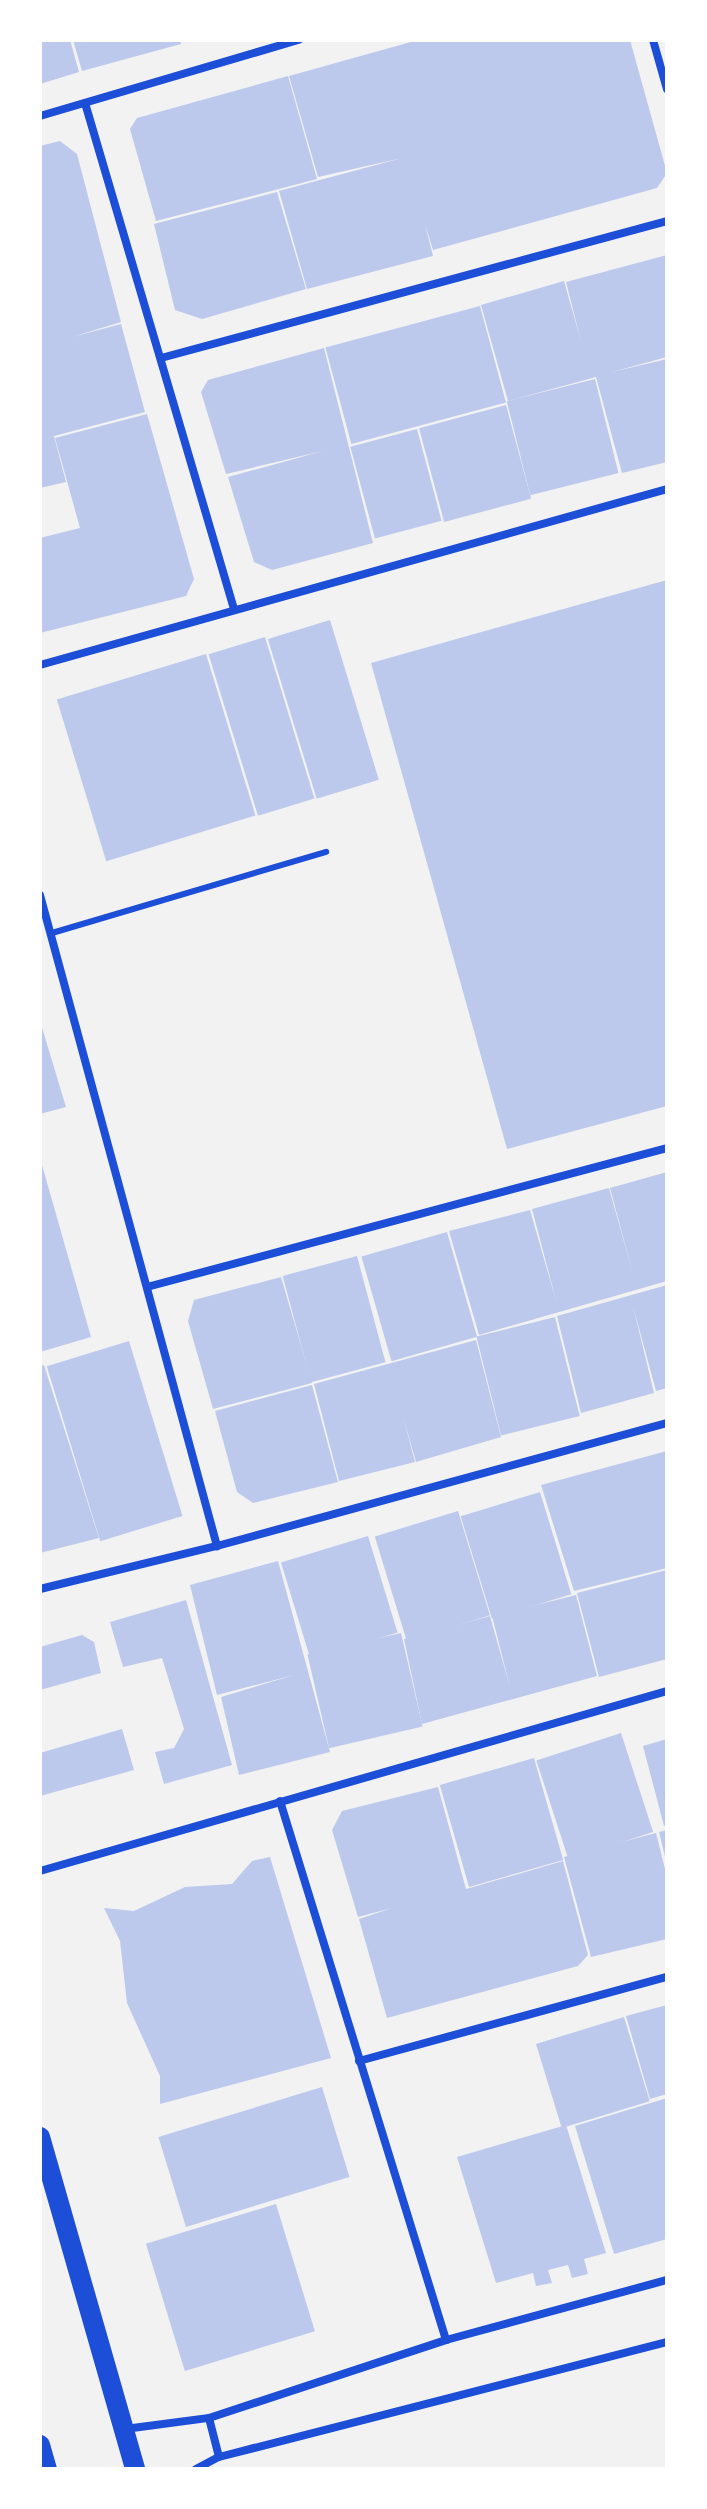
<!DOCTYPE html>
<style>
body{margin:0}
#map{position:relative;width:707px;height:2509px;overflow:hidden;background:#f2f2f2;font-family:Spectral,serif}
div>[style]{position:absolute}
.building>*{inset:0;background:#bdc9ec;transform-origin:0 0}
.service>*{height:6px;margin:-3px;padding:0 3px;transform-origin:3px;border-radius:3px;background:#1d4ed8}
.minor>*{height:8px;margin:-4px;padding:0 4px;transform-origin:4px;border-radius:4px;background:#1d4ed8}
.primary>*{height:20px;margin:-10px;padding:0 10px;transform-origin:10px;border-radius:10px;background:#1d4ed8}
span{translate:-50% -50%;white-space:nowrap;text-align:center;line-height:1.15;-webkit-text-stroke:8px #fff;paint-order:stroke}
.frame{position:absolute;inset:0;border:42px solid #fff;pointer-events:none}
</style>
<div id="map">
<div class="building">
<div style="clip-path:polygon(40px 40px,70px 40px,79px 72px,40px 84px)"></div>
<div style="clip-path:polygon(73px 40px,180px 40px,181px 44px,82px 71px)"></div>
<div style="clip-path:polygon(418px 40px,630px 40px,667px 173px,657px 188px,433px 250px,425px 224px,433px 256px,307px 289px,279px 191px,402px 158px,318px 177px,289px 76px)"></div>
<div style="clip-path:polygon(288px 76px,317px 179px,156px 221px,130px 129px,137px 118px)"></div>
<div style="clip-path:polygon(60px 141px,77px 154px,121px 322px,72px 337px,121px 324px,145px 412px,54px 436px,66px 482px,40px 488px,40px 146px)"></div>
<div style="clip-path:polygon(277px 192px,306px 289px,202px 319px,175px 310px,154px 224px)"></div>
<div style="clip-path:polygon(667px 255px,667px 357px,612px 372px,667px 359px,667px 462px,622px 473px,596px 377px,508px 401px,481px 305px,564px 281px,581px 341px,566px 282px)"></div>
<div style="left:480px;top:306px;width:100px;height:160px;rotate:75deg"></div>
<div style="clip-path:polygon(324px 348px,373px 543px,272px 570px,254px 562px,228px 477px,323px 451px,226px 474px,201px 392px,208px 380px)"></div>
<div style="left:595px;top:379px;width:97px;height:91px;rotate:76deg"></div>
<div style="left:506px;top:405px;width:97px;height:90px;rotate:75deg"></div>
<div style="clip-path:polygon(147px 414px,194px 579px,186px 596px,40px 633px,40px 538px,80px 528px,55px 438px)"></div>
<div style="left:417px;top:429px;width:95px;height:69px;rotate:75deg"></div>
<div style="clip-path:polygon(667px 580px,667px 1106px,507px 1149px,371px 663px)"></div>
<div style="left:330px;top:620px;width:167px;height:65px;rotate:73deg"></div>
<div style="left:265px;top:637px;width:169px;height:59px;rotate:73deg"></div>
<div style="left:206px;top:654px;width:169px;height:156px;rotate:73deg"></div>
<div style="clip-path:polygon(40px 1021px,66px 1107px,40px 1114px)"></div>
<div style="clip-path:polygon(40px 1158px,91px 1337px,40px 1352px)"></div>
<div style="clip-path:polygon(667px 1172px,667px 1281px,479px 1335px,449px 1231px,530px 1210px,557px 1304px,532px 1209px,609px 1188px,633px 1274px,610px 1188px)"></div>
<div style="left:447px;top:1232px;width:109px;height:89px;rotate:74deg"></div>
<div style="left:357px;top:1256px;width:110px;height:77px;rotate:75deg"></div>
<div style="clip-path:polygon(281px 1277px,312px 1383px,213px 1409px,188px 1321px,194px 1300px)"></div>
<div style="clip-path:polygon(667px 1285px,667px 1388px,656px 1391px,633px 1306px,654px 1393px,581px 1413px,557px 1316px)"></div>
<div style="left:555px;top:1317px;width:102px;height:81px;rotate:76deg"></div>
<div style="clip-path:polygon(476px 1340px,501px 1437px,416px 1462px,403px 1416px,415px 1462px,339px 1481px,314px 1384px)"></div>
<div style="left:129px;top:1341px;width:183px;height:86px;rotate:73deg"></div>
<div style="clip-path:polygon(44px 1365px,99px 1538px,40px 1553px,40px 1366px)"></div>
<div style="clip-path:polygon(312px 1385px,338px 1482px,253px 1503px,237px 1492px,215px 1411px)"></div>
<div style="clip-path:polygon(667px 1451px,667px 1568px,574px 1591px,541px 1485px)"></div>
<div style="left:540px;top:1492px;width:107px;height:83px;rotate:73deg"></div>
<div style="left:458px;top:1511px;width:109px;height:87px;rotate:73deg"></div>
<div style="left:368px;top:1536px;width:101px;height:91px;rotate:73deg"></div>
<div style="clip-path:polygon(278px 1561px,330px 1752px,239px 1775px,221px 1697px,294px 1675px,217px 1695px,190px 1585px)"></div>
<div style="clip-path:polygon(667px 1570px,667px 1659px,599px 1677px,577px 1593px)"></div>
<div style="clip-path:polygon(576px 1595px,597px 1676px,422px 1724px,404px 1639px,490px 1616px,510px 1687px,492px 1616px)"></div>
<div style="clip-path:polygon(186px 1600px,232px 1765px,164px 1784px,155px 1752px,174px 1748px,184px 1729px,162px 1658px,123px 1667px,110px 1622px)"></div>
<div style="left:401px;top:1633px;width:96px;height:96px;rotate:77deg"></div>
<div style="clip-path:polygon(82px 1635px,94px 1642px,101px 1673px,40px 1690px,40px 1647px)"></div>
<div style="clip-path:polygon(122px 1729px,134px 1770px,40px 1796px,40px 1753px)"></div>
<div style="left:621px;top:1733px;width:104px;height:89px;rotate:72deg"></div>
<div style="clip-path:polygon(667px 1739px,667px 1825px,664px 1826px,643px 1746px)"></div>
<div style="left:534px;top:1758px;width:106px;height:98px;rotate:74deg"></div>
<div style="clip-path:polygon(438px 1787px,466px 1889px,563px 1861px,588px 1955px,578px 1966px,387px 2018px,359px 1919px,392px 1908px,358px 1917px,332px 1830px,342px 1811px)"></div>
<div style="clip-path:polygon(667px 1830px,667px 1860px,666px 1861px,659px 1832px)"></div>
<div style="clip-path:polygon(656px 1833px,667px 1877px,667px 1939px,591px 1957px,564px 1857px)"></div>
<div style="clip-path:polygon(270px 1857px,331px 2058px,160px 2104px,160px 2076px,127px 2003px,120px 1941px,104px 1908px,134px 1911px,185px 1887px,232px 1884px,252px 1861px)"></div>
<div style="clip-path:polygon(667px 2005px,667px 2094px,650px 2099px,626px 2016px)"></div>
<div style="left:624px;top:2017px;width:88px;height:92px;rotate:73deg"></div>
<div style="left:322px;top:2087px;width:94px;height:171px;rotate:73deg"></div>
<div style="clip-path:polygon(667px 2098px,667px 2239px,614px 2254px,575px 2126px)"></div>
<div style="clip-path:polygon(566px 2125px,606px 2253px,584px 2259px,588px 2274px,572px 2278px,568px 2265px,548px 2270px,552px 2283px,536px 2286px,533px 2273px,496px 2283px,457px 2157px)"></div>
<div style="left:276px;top:2204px;width:133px;height:136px;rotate:73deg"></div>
</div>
<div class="service">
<div style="left:52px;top:933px;width:286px;rotate:-16.5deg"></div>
</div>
<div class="minor">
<div style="left:653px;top:40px;width:51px;rotate:74.1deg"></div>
<div style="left:85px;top:103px;width:527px;rotate:73.59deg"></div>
<div style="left:40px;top:116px;width:270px;rotate:-16.4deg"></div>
<div style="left:161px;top:358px;width:524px;rotate:-15.15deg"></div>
<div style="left:40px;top:665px;width:651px;rotate:-15.68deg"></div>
<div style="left:40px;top:895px;width:675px;rotate:74.79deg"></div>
<div style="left:147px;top:1287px;width:538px;rotate:-14.97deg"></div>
<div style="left:40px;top:1589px;width:182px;rotate:-13.7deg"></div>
<div style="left:217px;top:1546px;width:467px;rotate:-15.3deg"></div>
<div style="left:280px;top:1801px;width:564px;rotate:72.88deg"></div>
<div style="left:40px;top:1871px;width:652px;rotate:-16.02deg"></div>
<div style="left:359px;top:2061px;width:319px;rotate:-15.3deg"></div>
<div style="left:209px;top:2418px;width:40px;rotate:75.6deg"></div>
<div style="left:125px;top:2429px;width:85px;rotate:-7.5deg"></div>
<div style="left:209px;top:2418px;width:250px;rotate:-18.2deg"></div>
<div style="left:446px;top:2340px;width:229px;rotate:-15.2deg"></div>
<div style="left:196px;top:2469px;width:26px;rotate:-28deg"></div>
<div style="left:219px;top:2457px;width:463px;rotate:-14.4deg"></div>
</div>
<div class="primary">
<div style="left:40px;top:2137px;width:345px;rotate:74deg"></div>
<div style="left:40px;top:2445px;width:25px;rotate:74deg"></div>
</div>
<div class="frame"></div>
</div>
